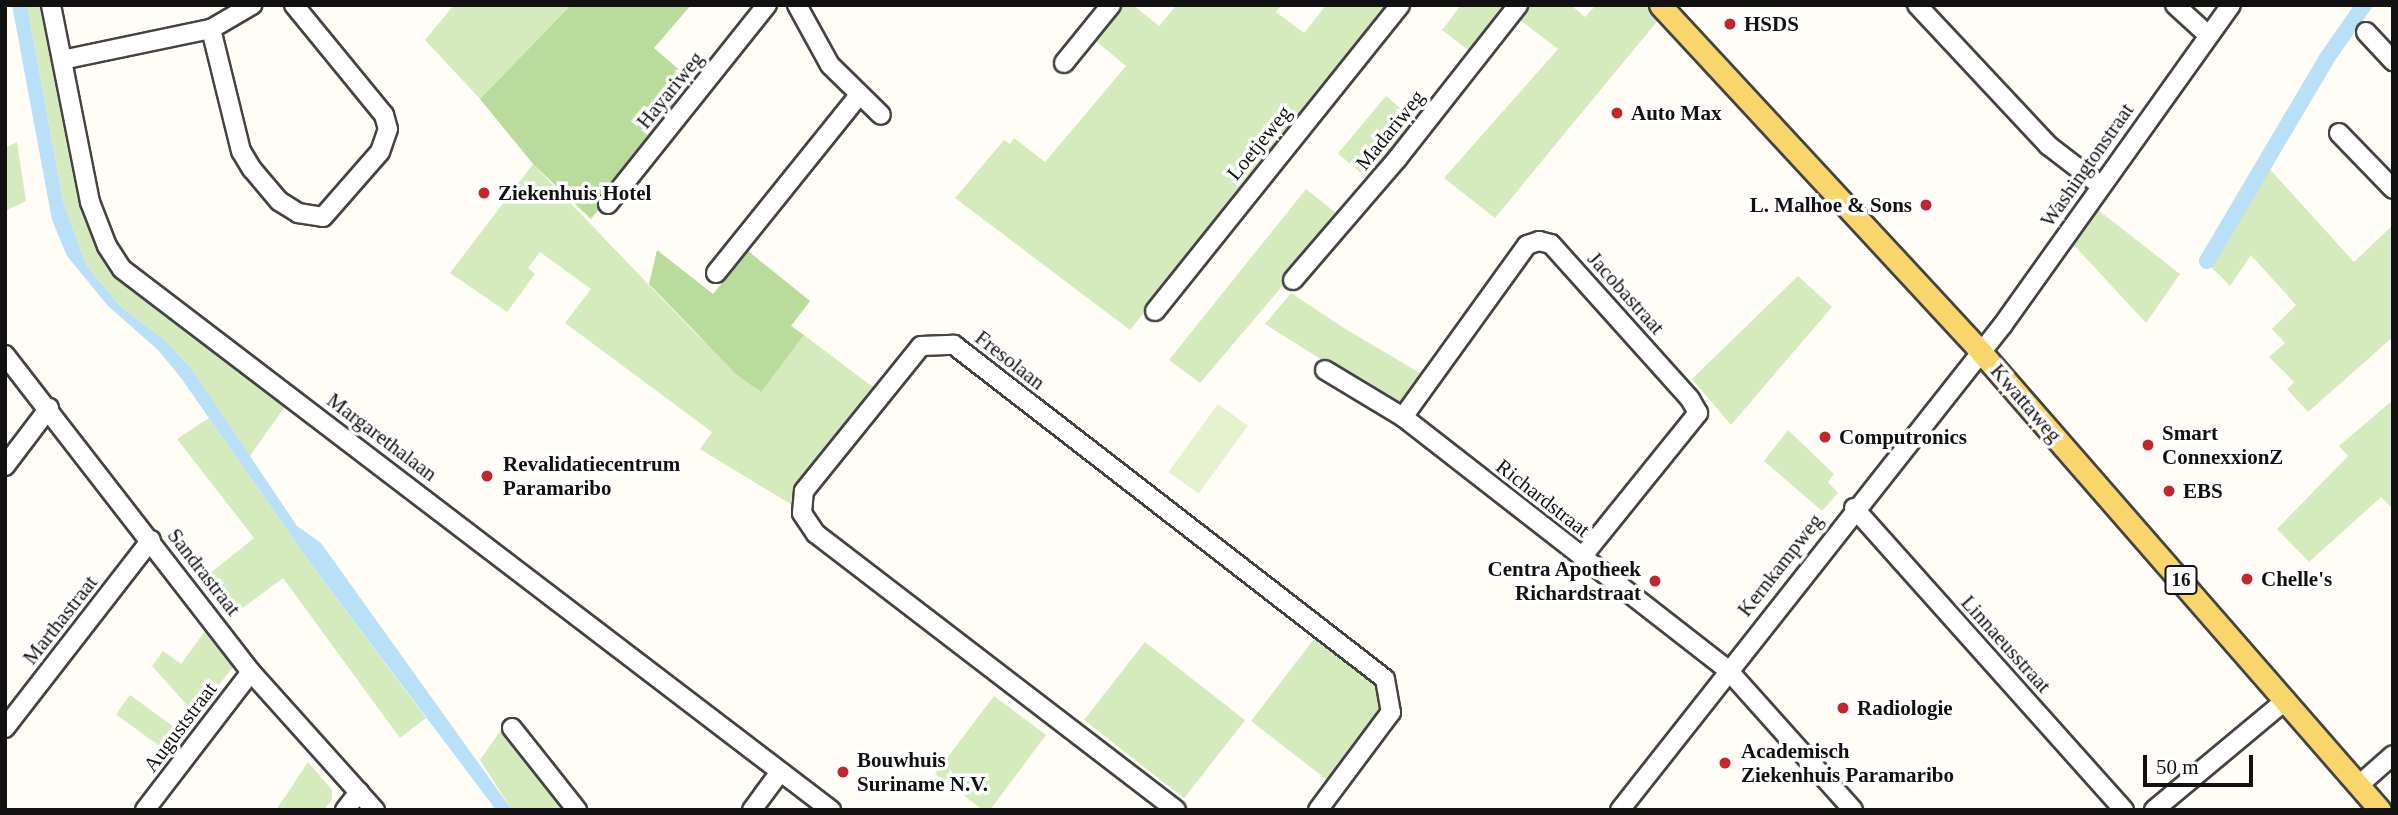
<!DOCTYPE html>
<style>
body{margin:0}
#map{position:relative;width:2398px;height:815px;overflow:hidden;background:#fffdf5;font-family:"Times New Roman",serif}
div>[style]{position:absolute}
.green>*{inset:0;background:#d5ebbd;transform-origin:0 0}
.forest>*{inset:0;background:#b9dc9c}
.pitch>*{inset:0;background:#e6f2cf;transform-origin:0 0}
.water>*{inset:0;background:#b9e0f7}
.canal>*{height:16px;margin:-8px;padding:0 8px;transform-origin:8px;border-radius:8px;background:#b9e0f7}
.roads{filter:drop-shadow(2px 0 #444) drop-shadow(-2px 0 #444) drop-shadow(0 2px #444) drop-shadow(0 -2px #444)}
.minor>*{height:18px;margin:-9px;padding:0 9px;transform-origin:9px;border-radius:9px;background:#fff}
.major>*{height:21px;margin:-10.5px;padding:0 10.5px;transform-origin:10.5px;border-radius:10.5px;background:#f9d66b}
.dots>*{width:19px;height:19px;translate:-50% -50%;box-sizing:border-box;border:4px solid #fff;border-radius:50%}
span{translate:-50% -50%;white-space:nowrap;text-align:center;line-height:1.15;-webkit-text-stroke:7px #fff;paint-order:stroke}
.shield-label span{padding:2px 5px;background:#fff;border:2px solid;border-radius:5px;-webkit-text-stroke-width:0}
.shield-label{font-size:19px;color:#111;font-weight:700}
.poi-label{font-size:21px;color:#111;font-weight:700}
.left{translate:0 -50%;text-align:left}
.right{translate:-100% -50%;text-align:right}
.street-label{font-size:21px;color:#111}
.frame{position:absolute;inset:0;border:7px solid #111;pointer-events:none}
.scale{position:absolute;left:2143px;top:755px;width:110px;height:32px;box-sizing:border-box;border:4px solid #111;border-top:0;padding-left:9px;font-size:21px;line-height:24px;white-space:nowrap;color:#111;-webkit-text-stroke:5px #fff;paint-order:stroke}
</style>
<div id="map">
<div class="green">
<div style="clip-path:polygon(27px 5px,45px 5px,104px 252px,289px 401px,249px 457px,191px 368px,167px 342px,120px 306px,86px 265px,63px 201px)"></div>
<div style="clip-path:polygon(454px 5px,571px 5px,480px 99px,425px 40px)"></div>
<div style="clip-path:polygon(1118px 5px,1133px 5px,1159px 26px,1177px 5px,1282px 5px,1276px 12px,1304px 33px,1326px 5px,1391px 5px,1130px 330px,955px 198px,1004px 140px,1010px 144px,1014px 138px,1045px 162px,1126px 66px,1091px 37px)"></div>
<div style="clip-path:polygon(1461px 5px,1510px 5px,1472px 53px,1442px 30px)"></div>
<div style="clip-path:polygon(1524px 5px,1571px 5px,1585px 17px,1596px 5px,1646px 5px,1659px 19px,1495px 218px,1444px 178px,1558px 49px,1515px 16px)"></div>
<div style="left:1386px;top:96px;width:40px;height:75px;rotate:40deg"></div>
<div style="clip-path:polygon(17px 142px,26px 201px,5px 211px,5px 148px)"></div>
<div style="clip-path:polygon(533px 164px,695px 333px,760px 392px,804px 335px,877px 390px,797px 508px,700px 449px,712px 432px,565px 323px,591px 289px,540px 252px,528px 268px,535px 274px,507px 312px,450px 273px)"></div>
<div style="clip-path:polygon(2267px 166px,2354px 262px,2393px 225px,2393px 337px,2308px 412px,2287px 389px,2294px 382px,2269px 357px,2285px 343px,2272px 329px,2296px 305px,2251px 255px,2230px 286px,2209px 265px)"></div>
<div style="clip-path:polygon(1306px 189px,1341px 217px,1200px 383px,1169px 360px)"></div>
<div style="clip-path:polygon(2097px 209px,2180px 274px,2146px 323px,2072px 243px)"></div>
<div style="clip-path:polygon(1798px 276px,1832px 307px,1731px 425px,1692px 379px)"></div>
<div style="clip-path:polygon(1291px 293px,1344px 328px,1423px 375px,1401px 403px,1394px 405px,1265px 324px)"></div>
<div style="clip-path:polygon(2393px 400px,2393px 509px,2381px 497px,2309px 562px,2277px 529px,2348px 456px,2339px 446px)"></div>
<div style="clip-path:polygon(209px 418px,316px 571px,426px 718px,400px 738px,283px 578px,232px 616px,203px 579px,254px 538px,177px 439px)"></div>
<div style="clip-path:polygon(1788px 430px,1834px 474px,1828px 482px,1838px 493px,1822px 511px,1764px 461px)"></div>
<div style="clip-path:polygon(208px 627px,235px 665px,195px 714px,152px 666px,163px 651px,181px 664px)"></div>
<div style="clip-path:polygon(1317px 635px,1377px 680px,1386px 711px,1331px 783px,1251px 721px)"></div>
<div style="left:1145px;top:642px;width:127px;height:99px;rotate:38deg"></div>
<div style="left:130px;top:695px;width:64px;height:24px;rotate:36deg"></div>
<div style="clip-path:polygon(994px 696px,1046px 735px,990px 810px,983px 810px,935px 774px)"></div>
<div style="clip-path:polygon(503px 727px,568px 810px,512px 810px,480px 760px)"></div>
<div style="clip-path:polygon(308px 762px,332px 790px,332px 799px,324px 810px,276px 810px)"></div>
</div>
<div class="forest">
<div style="clip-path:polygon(571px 5px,691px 5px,654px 48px,698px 86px,591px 219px,533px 164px,480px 99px)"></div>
<div style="clip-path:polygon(657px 250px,713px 294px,748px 251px,810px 301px,791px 326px,804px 335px,761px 392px,736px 374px,649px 284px)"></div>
</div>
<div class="pitch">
<div style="left:1218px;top:404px;width:37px;height:84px;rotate:36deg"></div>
</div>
<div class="water">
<div style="clip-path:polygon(12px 5px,27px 5px,63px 201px,86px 265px,120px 306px,167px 342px,191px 368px,297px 526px,321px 543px,512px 810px,496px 810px,316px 571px,181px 378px,158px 350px,108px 306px,67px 256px,52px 220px)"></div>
</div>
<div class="canal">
<div style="left:2207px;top:261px;width:236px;rotate:-59.4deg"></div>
<div style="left:2327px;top:58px;width:65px;rotate:-55.1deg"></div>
</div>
<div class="roads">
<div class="minor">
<div style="left:51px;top:5px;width:201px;rotate:78.8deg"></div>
<div style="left:90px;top:202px;width:47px;rotate:68.9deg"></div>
<div style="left:107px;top:246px;width:27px;rotate:57deg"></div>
<div style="left:122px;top:269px;width:892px;rotate:37.35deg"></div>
<div style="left:797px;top:5px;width:68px;rotate:61.2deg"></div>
<div style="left:830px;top:65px;width:71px;rotate:44.4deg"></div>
<div style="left:1917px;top:5px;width:192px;rotate:46.9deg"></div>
<div style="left:2048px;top:145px;width:66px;rotate:37.6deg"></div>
<div style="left:2175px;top:5px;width:45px;rotate:42.3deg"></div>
<div style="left:211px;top:29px;width:126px;rotate:76.2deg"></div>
<div style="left:241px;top:151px;width:21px;rotate:59deg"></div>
<div style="left:252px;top:169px;width:42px;rotate:49.8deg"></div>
<div style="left:279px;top:201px;width:22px;rotate:32deg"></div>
<div style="left:298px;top:213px;width:25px;rotate:9deg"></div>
<div style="left:323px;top:217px;width:86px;rotate:-48.8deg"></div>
<div style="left:380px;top:152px;width:24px;rotate:-71deg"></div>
<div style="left:388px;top:129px;width:15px;rotate:-106deg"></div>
<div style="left:384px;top:115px;width:142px;rotate:-129.3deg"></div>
<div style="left:2366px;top:32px;width:40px;rotate:47deg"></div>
<div style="left:62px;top:60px;width:152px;rotate:-11.8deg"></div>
<div style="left:211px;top:29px;width:48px;rotate:-30.3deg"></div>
<div style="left:1064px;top:63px;width:75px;rotate:-51deg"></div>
<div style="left:2339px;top:133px;width:78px;rotate:46deg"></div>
<div style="left:608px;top:204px;width:255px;rotate:-51.4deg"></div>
<div style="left:716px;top:273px;width:228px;rotate:-51.2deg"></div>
<div style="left:1293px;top:280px;width:160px;rotate:-49.3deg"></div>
<div style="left:1397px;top:159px;width:196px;rotate:-51.8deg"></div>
<div style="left:1155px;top:311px;width:392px;rotate:-51.3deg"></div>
<div style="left:5px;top:355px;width:401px;rotate:52.2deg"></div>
<div style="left:251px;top:672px;width:186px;rotate:48.1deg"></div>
<div style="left:1325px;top:370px;width:91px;rotate:31.1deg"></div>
<div style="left:1403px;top:417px;width:410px;rotate:37.9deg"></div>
<div style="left:1727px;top:669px;width:189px;rotate:48.2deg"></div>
<div style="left:1403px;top:417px;width:212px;rotate:-54.2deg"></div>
<div style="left:1527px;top:245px;width:13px;rotate:-18deg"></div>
<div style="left:1539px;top:241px;width:12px;rotate:14deg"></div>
<div style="left:1551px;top:244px;width:208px;rotate:48.1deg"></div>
<div style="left:1690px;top:399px;width:16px;rotate:60deg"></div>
<div style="left:1698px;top:413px;width:185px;rotate:128.9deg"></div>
<div style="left:5px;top:466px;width:73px;rotate:-52.8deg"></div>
<div style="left:1854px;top:508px;width:405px;rotate:48.2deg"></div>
<div style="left:5px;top:728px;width:238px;rotate:-52.2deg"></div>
<div style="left:512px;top:728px;width:105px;rotate:51.6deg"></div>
<div style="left:2359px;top:785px;width:45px;rotate:-41.4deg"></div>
<div style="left:145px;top:810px;width:174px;rotate:-52.5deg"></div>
<div style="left:345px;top:810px;width:23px;rotate:-52deg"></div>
<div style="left:752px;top:810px;width:47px;rotate:-53.6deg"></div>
<div style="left:1176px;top:810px;width:454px;rotate:-142.5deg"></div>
<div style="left:816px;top:534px;width:25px;rotate:-124deg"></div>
<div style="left:802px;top:513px;width:22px;rotate:-85deg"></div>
<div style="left:804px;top:491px;width:186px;rotate:-51.1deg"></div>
<div style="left:921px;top:346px;width:33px;rotate:-2deg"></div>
<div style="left:954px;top:345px;width:545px;rotate:37.77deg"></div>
<div style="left:1385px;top:679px;width:34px;rotate:80deg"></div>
<div style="left:1391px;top:712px;width:122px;rotate:126.7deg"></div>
<div style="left:1620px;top:810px;width:617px;rotate:-51.72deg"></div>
<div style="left:2002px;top:326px;width:394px;rotate:-54.5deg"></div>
<div style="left:2154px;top:810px;width:172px;rotate:-39.8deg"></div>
</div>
<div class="major">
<div style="left:1660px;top:5px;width:473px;rotate:47.2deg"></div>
<div style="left:1981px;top:352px;width:607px;rotate:48.94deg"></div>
</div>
</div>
<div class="dots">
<div style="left:1730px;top:24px;background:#c4262e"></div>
<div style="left:1617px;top:113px;background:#c4262e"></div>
<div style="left:484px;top:193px;background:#c4262e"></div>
<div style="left:1926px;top:205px;background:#c4262e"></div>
<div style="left:1825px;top:437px;background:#c4262e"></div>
<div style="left:2148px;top:445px;background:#c4262e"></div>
<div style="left:487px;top:476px;background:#c4262e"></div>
<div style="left:2169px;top:491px;background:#c4262e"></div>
<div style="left:2247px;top:579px;background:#c4262e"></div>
<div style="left:1655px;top:581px;background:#c4262e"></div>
<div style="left:1843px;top:708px;background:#c4262e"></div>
<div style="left:1725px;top:763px;background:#c4262e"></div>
<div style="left:843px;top:772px;background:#c4262e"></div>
</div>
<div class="shield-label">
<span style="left:2181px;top:580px">16</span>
</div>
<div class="poi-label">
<span class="left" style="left:1744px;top:24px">HSDS</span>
<span class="left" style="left:1631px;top:113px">Auto Max</span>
<span class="left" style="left:498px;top:193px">Ziekenhuis Hotel</span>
<span class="right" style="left:1912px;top:205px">L. Malhoe &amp; Sons</span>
<span class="left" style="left:2162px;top:445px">Smart<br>ConnexxionZ</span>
<span class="left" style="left:1839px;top:437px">Computronics</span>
<span class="left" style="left:503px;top:476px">Revalidatiecentrum<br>Paramaribo</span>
<span class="left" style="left:2183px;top:491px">EBS</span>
<span class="right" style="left:1641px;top:581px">Centra Apotheek<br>Richardstraat</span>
<span class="left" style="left:2261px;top:579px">Chelle's</span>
<span class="left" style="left:1857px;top:708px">Radiologie</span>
<span class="left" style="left:1741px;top:763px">Academisch<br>Ziekenhuis Paramaribo</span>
<span class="left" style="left:857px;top:772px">Bouwhuis<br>Suriname N.V.</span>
</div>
<div class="street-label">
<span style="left:670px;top:90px;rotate:-51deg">Hayariweg</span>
<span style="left:1390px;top:130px;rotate:-51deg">Madariweg</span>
<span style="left:1259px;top:143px;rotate:-51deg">Loetjeweg</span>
<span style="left:2087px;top:165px;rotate:-55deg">Washingtonstraat</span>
<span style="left:1626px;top:293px;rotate:48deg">Jacobastraat</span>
<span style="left:1010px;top:360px;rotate:38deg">Fresolaan</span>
<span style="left:2026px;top:403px;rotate:49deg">Kwattaweg</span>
<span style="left:382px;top:437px;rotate:37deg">Margarethalaan</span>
<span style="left:1543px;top:498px;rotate:38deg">Richardstraat</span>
<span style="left:1780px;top:565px;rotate:-52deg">Kernkampweg</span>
<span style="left:204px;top:572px;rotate:52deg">Sandrastraat</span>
<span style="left:60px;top:620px;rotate:-52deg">Marthastraat</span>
<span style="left:2006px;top:644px;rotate:48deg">Linnaeusstraat</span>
<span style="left:180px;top:727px;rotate:-53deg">Auguststraat</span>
</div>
<div class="frame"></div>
<div class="scale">50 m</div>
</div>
